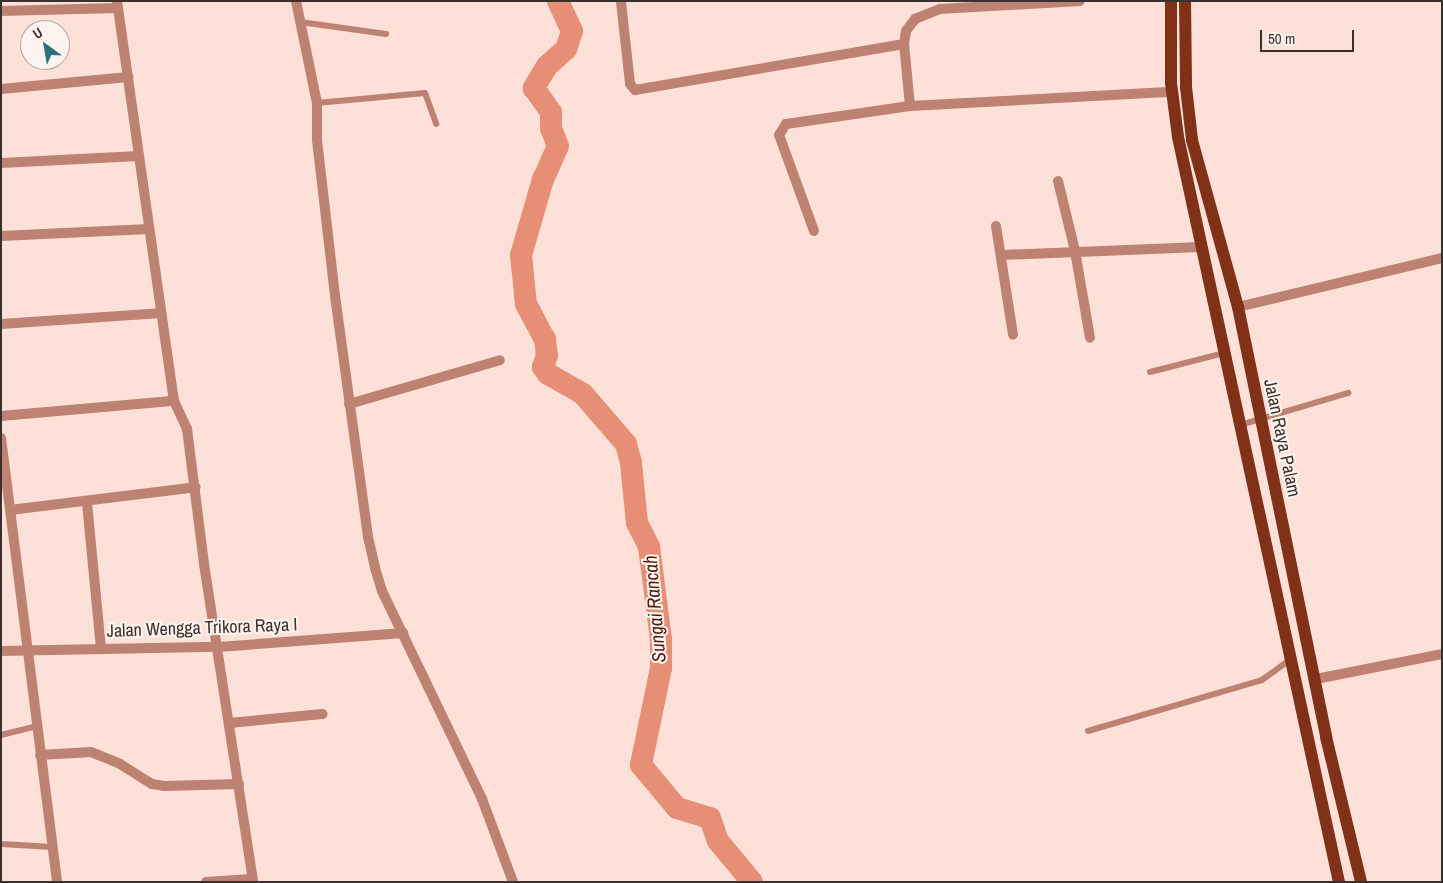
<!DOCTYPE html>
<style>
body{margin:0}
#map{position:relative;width:1443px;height:883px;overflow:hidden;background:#fde1d9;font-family:"Archivo Narrow",sans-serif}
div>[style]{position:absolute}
.river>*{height:22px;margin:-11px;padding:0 11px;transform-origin:11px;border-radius:11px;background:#e68f76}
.service>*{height:6px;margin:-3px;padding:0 3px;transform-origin:3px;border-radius:3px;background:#bd8271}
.minor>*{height:10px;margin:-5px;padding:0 5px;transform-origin:5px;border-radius:5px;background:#bd8271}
.primary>*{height:12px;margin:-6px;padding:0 6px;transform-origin:6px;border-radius:6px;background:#823119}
span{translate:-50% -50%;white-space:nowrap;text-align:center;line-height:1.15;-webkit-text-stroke:4px #fef3ef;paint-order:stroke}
.street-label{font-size:18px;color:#3a302d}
.water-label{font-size:19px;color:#4f1909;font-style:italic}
.frame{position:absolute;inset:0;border:2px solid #3a302d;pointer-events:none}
.north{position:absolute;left:20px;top:20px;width:50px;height:50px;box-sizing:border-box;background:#fef3ef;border:1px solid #b0a5a1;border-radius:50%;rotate:328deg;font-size:14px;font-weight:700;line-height:20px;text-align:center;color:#3a302d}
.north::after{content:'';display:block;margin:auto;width:18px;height:22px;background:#2c7080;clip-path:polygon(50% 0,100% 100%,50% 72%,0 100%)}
.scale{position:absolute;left:1260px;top:30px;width:94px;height:22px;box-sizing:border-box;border:2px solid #3a302d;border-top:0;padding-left:6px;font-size:15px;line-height:18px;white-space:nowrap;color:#3a302d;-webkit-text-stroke:4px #fef3ef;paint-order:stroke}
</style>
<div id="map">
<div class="river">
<div style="left:558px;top:1px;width:33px;rotate:65deg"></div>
<div style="left:572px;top:31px;width:19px;rotate:108deg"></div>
<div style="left:566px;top:49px;width:25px;rotate:138deg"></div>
<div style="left:547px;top:66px;width:26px;rotate:121deg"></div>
<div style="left:534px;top:88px;width:29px;rotate:55deg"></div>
<div style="left:551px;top:112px;width:16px;rotate:90deg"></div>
<div style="left:551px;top:128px;width:19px;rotate:69deg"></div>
<div style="left:558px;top:146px;width:36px;rotate:114deg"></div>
<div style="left:543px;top:179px;width:79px;rotate:106.1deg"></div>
<div style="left:521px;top:255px;width:49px;rotate:84.2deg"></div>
<div style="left:526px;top:304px;width:40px;rotate:62deg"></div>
<div style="left:545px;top:339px;width:16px;rotate:83deg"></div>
<div style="left:547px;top:355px;width:13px;rotate:108deg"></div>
<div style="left:543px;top:367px;width:9px;rotate:54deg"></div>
<div style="left:548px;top:374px;width:40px;rotate:29.7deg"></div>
<div style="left:583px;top:394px;width:66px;rotate:49.3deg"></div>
<div style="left:626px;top:444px;width:20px;rotate:75deg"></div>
<div style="left:631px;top:463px;width:60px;rotate:84.3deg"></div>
<div style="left:637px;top:523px;width:27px;rotate:63deg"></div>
<div style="left:649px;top:547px;width:93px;rotate:82.6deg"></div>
<div style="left:661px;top:639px;width:29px;rotate:90deg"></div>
<div style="left:661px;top:668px;width:99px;rotate:101.7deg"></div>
<div style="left:641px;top:765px;width:56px;rotate:50.1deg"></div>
<div style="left:677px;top:808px;width:34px;rotate:17deg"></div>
<div style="left:710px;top:818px;width:24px;rotate:71deg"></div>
<div style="left:718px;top:841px;width:53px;rotate:50.3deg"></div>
</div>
<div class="service">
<div style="left:300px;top:22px;width:87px;rotate:7.9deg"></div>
<div style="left:317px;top:103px;width:108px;rotate:-5.3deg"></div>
<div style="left:425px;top:93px;width:33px;rotate:70deg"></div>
<div style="left:1150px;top:372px;width:76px;rotate:-14.4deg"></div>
<div style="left:1240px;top:425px;width:113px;rotate:-16.5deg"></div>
<div style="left:1088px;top:731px;width:181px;rotate:-16.3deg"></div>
<div style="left:1262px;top:680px;width:34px;rotate:-36deg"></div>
<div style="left:1px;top:735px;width:37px;rotate:-14deg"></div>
<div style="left:1px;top:844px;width:51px;rotate:3.4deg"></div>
</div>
<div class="minor">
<div style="left:117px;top:1px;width:404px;rotate:81.9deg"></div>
<div style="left:174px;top:401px;width:31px;rotate:65deg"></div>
<div style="left:187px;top:429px;width:136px;rotate:82.8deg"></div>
<div style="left:204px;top:564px;width:322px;rotate:81.2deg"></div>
<div style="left:296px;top:1px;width:104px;rotate:78.4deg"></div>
<div style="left:317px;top:103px;width:37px;rotate:90deg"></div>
<div style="left:317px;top:140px;width:164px;rotate:83.4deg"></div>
<div style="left:336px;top:303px;width:236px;rotate:82.2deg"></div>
<div style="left:368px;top:537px;width:32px;rotate:77deg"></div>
<div style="left:375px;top:568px;width:24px;rotate:73deg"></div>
<div style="left:382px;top:591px;width:231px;rotate:64.3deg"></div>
<div style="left:482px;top:799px;width:89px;rotate:69.5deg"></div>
<div style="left:621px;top:2px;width:82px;rotate:83.7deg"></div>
<div style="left:630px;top:84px;width:8px;rotate:50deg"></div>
<div style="left:635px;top:90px;width:273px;rotate:-9.7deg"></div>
<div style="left:1px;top:11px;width:117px;rotate:-1.5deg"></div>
<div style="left:1px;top:89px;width:128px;rotate:-5.4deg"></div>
<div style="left:910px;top:106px;width:62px;rotate:-95.5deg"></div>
<div style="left:904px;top:44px;width:13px;rotate:-81deg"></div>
<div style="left:906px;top:31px;width:15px;rotate:-53deg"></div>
<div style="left:915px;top:19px;width:27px;rotate:-22deg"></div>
<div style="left:940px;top:9px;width:140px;rotate:-3.3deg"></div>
<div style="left:1px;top:163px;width:138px;rotate:-2.9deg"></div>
<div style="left:1058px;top:181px;width:72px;rotate:76.3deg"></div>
<div style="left:1075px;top:251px;width:88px;rotate:80.2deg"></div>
<div style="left:996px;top:226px;width:110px;rotate:81.1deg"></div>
<div style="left:814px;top:231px;width:102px;rotate:-110deg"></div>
<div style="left:779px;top:135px;width:13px;rotate:-58deg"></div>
<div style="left:786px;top:124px;width:125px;rotate:-8.3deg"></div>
<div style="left:910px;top:106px;width:262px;rotate:-3.1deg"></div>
<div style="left:1px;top:236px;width:148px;rotate:-2.7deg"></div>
<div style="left:1002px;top:255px;width:199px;rotate:-2.3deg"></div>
<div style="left:1238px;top:307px;width:210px;rotate:-13.5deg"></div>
<div style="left:1px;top:324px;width:160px;rotate:-3.9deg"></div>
<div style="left:349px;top:404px;width:157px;rotate:-16.2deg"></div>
<div style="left:1px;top:416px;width:174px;rotate:-5deg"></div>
<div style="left:1px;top:438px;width:448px;rotate:82.8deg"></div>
<div style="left:87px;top:503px;width:147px;rotate:84.5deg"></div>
<div style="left:10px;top:510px;width:187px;rotate:-7deg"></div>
<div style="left:1px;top:651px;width:217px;rotate:-1.1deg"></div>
<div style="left:218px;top:647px;width:186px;rotate:-4.3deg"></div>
<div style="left:1316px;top:679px;width:128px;rotate:-11.2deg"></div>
<div style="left:229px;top:723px;width:94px;rotate:-5.5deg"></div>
<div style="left:40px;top:755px;width:51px;rotate:-3.4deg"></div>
<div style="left:91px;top:752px;width:31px;rotate:22deg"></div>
<div style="left:120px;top:764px;width:38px;rotate:32deg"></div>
<div style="left:152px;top:784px;width:12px;rotate:9deg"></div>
<div style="left:164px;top:786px;width:75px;rotate:-1.5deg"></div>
<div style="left:206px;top:882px;width:46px;rotate:-3.7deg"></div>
</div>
<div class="primary">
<div style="left:1171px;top:1px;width:82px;rotate:90deg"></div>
<div style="left:1171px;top:83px;width:54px;rotate:82.6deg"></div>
<div style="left:1178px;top:137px;width:762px;rotate:77.81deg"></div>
<div style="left:1185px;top:1px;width:86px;rotate:89.3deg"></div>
<div style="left:1186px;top:87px;width:53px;rotate:83.5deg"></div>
<div style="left:1192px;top:140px;width:173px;rotate:74.6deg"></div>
<div style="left:1238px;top:307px;width:439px;rotate:78.4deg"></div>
<div style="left:1326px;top:737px;width:149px;rotate:76.4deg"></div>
</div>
<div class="street-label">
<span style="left:1282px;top:438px;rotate:78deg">Jalan Raya Palam</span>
<span style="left:202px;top:628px;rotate:-2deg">Jalan Wengga Trikora Raya I</span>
</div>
<div class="water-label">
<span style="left:655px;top:609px;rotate:-95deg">Sungai Rancah</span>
</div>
<div class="frame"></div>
<div class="north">U</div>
<div class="scale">50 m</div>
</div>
